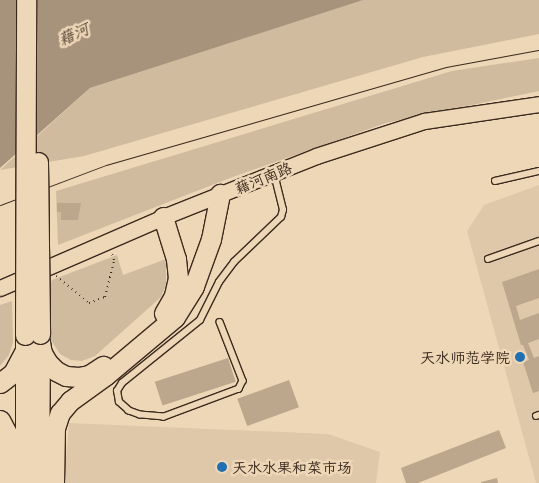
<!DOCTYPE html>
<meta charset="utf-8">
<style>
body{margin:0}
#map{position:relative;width:539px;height:483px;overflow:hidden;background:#eed7b7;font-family:"Playpen Sans","LXGW WenKai TC",sans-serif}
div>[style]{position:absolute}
.built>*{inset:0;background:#dfc8aa}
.green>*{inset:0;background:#d0bb9e}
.water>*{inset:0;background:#a7937b}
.building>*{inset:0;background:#bca68c;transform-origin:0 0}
.path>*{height:2px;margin-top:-1px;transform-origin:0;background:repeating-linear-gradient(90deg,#3b2a1e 0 1px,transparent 0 5px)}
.roads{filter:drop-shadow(1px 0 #3b2a1e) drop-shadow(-1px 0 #3b2a1e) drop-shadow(0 1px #3b2a1e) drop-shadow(0 -1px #3b2a1e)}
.service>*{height:5.5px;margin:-2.75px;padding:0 2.75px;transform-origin:2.75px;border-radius:2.75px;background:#eed7b7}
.secondary>*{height:15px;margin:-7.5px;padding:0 7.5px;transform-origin:7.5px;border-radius:7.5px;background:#eed7b7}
.trunk>*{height:19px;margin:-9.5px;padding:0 9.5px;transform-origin:9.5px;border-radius:9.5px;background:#eed7b7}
.tram>*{height:1px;margin:-0.5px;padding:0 0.5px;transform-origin:0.5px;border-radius:0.5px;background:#3b2a1e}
.bridges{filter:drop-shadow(1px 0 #3b2a1e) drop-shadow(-1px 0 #3b2a1e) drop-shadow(0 1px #3b2a1e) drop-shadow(0 -1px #3b2a1e)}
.trunk-bridge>*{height:19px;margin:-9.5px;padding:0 9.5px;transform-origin:9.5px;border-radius:9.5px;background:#eed7b7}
.dots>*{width:14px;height:14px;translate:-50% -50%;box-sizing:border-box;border:2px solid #eed7b7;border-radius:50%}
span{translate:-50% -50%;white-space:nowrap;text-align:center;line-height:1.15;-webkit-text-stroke:5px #eed7b7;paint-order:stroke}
.street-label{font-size:15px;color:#3b2a1e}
.poi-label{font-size:15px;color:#3b2a1e}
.right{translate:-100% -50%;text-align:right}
.left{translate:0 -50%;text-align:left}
.water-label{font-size:16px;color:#564435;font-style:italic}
</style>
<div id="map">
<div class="built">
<div style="clip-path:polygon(539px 185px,539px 483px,536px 483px,467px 231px,484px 205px)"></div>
<div style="clip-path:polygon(69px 423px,328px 434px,380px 452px,376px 483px,64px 483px)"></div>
</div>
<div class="green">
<div style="clip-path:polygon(362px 0,539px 0,539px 34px,423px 57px,84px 156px,0 170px,90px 88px)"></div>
<div style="clip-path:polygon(539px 58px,539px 91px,386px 123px,230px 178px,58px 245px,56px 191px,452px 71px)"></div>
<div style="clip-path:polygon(117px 255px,123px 275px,166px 259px,166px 285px,161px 297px,95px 356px,82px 361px,71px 360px,60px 354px,49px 337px,50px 287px,52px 280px)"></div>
<div style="clip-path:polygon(12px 301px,13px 342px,9px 355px,0 366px,0 305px)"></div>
</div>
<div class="water">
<div style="clip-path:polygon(0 0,363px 0,90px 88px,0 168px)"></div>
</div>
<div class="building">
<div style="clip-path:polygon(57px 203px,81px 203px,78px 220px,61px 220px,61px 212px,57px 212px)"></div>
<div style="clip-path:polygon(539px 269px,539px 298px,516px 306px,520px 320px,539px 313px,539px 339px,528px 343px,534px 358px,539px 356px,539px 391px,533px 393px,523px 362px,529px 360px,523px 345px,521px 345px,502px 282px)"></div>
<div style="left:228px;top:358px;width:25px;height:77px;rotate:72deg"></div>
<div style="left:289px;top:380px;width:29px;height:55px;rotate:70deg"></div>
<div style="clip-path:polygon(499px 430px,506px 448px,418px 483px,406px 483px,401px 468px)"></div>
<div style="clip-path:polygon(497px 478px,498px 483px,481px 483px,481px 482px)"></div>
</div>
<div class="path">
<div style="left:56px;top:276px;width:43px;rotate:39.3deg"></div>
<div style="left:89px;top:303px;width:17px;rotate:-21deg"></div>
<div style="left:105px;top:297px;width:38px;rotate:-76deg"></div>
<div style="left:114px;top:260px;width:6px;rotate:-108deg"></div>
</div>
<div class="roads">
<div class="service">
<div style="left:495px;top:181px;width:45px;rotate:-12.8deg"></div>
<div style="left:488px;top:259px;width:54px;rotate:-19.4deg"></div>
<div style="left:220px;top:322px;width:63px;rotate:68.7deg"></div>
<div style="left:243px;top:381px;width:9px;rotate:117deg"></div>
<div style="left:239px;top:389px;width:80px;rotate:159.5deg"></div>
<div style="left:164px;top:417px;width:24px;rotate:-175deg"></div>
<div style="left:140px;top:415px;width:12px;rotate:-160deg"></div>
<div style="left:129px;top:411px;width:13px;rotate:-138deg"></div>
<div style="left:119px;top:402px;width:11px;rotate:-100deg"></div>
<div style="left:117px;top:391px;width:9px;rotate:-58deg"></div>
<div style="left:122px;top:383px;width:100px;rotate:-38.9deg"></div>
<div style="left:200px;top:320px;width:42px;rotate:-63.4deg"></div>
<div style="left:219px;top:282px;width:25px;rotate:-53deg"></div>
<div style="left:234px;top:262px;width:65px;rotate:-43.8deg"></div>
<div style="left:281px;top:217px;width:7px;rotate:-74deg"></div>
<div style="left:283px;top:210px;width:36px;rotate:-104deg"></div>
<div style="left:536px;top:416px;width:3px;rotate:-18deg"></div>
</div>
<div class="secondary">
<div style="left:0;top:288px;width:178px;rotate:-23.5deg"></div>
<div style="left:163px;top:217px;width:165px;rotate:-21.7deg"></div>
<div style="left:316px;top:156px;width:114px;rotate:-18deg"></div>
<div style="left:424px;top:121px;width:116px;rotate:-8.4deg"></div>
</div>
<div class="trunk">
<div style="left:163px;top:217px;width:44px;rotate:72.8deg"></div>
<div style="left:176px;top:259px;width:19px;rotate:84deg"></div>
<div style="left:178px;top:278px;width:18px;rotate:103deg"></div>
<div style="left:174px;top:296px;width:20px;rotate:120deg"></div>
<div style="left:25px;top:335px;width:148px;rotate:90deg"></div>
<div style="left:40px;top:342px;width:11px;rotate:80deg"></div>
<div style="left:42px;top:353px;width:12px;rotate:59deg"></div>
<div style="left:48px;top:363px;width:11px;rotate:45deg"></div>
<div style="left:56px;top:371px;width:11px;rotate:27deg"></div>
<div style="left:66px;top:376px;width:12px;rotate:5deg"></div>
<div style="left:78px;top:377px;width:11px;rotate:-10deg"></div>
<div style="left:89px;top:375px;width:17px;rotate:-33deg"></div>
<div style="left:0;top:383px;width:16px;rotate:-38deg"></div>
<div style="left:13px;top:373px;width:24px;rotate:-62deg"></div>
<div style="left:0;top:420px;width:19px;rotate:62deg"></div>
<div style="left:9px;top:437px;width:46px;rotate:90deg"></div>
<div style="left:39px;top:483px;width:134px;rotate:-89.6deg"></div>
<div style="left:54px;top:483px;width:55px;rotate:-89deg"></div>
<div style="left:55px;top:428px;width:16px;rotate:-72deg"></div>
<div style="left:60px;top:413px;width:16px;rotate:-50deg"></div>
<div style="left:70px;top:401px;width:44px;rotate:-35.8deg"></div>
<div style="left:106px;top:375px;width:90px;rotate:-40deg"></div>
<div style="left:175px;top:317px;width:36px;rotate:-58deg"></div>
<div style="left:194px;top:286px;width:50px;rotate:-70.1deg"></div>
<div style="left:211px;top:239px;width:46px;rotate:-78.7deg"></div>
</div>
</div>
<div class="tram">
<div style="left:0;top:205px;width:113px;rotate:-20.7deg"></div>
<div style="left:106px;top:165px;width:152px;rotate:-16deg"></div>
<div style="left:252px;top:123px;width:202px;rotate:-16.1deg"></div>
<div style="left:446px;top:67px;width:95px;rotate:-10.4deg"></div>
</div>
<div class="bridges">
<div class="trunk-bridge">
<div style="left:38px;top:162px;width:172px;rotate:89.3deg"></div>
<div style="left:25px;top:335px;width:335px;rotate:-89.8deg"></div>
</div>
</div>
<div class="dots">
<div style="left:520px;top:357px;background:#1f6fb2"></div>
<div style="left:222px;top:467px;background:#1f6fb2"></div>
</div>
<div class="street-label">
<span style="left:263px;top:177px;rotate:-22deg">藉河南路</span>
</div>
<div class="poi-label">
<span class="right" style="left:510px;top:357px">天水师范学院</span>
<span class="left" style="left:232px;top:467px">天水水果和菜市场</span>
</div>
<div class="water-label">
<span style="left:73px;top:33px;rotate:-24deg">藉河</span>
</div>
</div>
